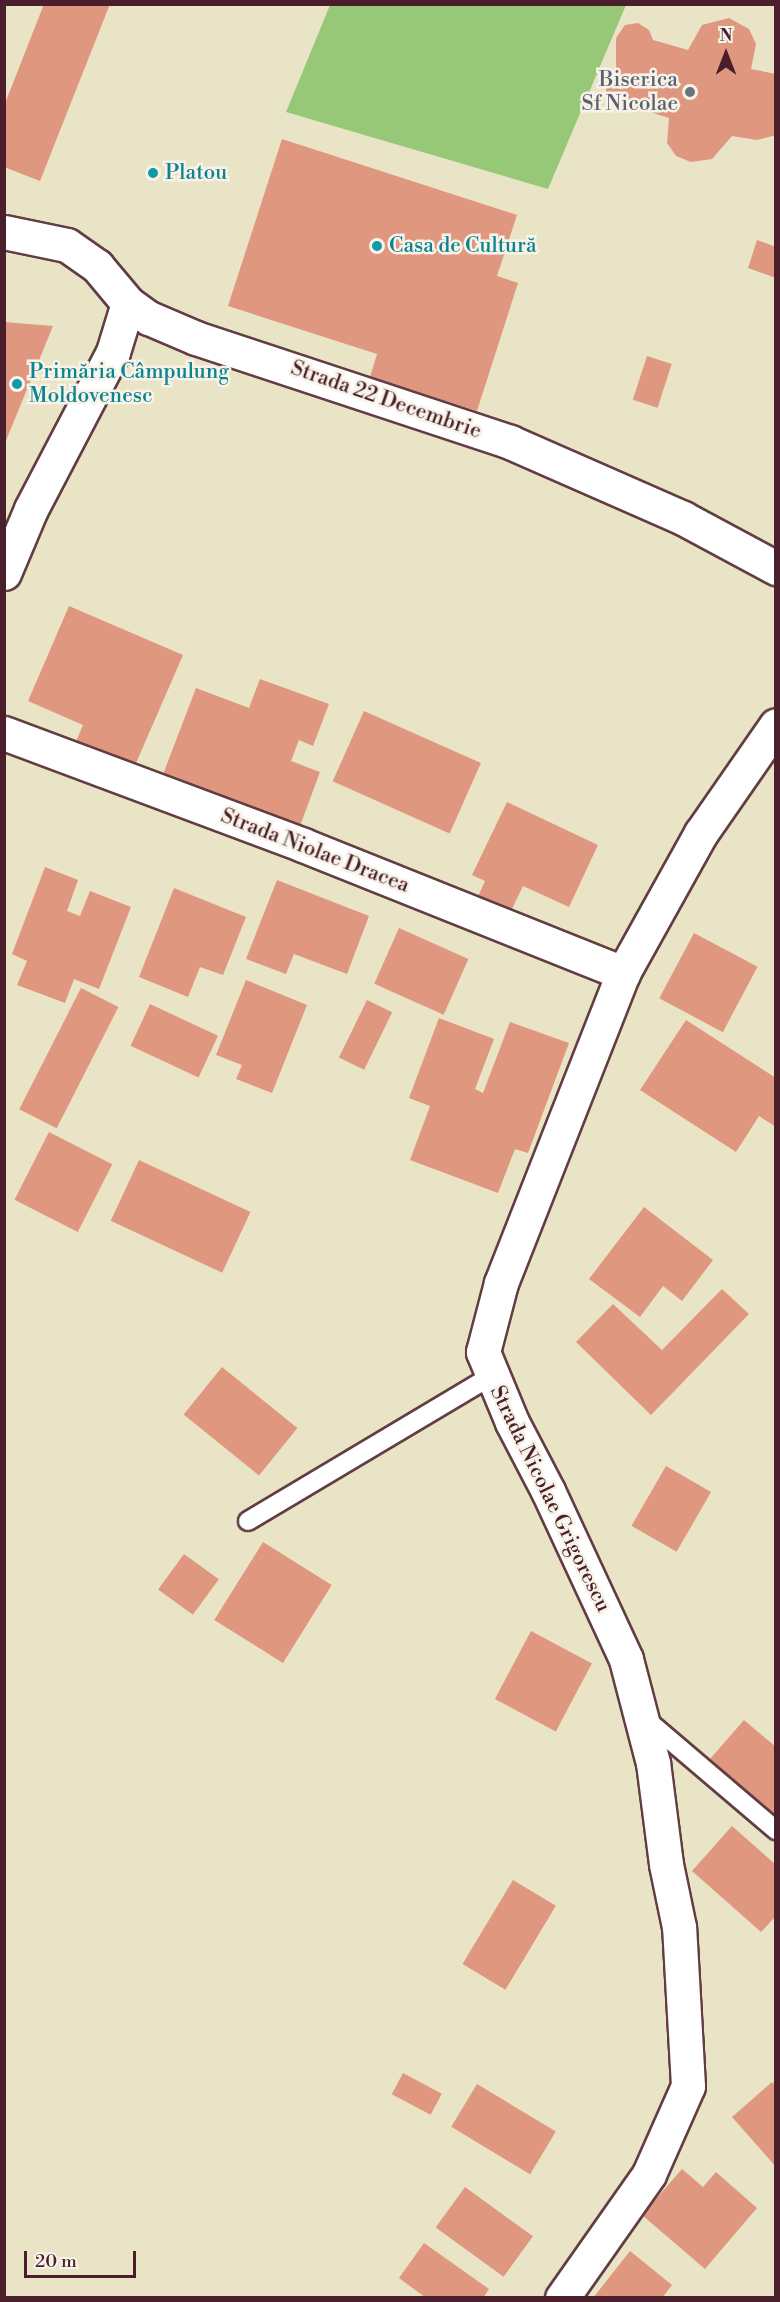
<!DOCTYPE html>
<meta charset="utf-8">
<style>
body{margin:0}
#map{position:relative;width:780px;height:2302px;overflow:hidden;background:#eae4c6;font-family:"Libre Bodoni",serif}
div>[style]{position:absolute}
.green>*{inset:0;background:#97c878}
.building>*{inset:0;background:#e0977f;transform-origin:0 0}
.roads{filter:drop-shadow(2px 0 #623d42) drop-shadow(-2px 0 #623d42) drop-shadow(0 2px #623d42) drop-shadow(0 -2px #623d42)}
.service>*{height:18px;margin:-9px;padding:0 9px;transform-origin:9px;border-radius:9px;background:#fff}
.minor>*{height:33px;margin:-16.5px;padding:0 16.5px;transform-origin:16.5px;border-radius:16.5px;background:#fff}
.dots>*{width:16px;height:16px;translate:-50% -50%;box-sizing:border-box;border:3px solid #f7f3e8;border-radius:50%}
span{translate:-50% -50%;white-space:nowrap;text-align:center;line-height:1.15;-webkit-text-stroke:5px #f7f3e8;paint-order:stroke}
.worship-label{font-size:21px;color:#5b616d}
.right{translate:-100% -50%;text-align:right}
.culture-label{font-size:21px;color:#0d838f}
.left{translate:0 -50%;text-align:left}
.street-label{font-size:21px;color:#4a1f2b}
.frame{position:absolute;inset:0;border:6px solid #4a1f2b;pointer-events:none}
.north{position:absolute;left:696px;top:24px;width:60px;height:60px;-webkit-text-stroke:4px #f7f3e8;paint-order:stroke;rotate:0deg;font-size:16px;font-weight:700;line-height:24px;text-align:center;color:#4a1f2b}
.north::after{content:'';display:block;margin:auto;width:21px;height:27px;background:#4a1f2b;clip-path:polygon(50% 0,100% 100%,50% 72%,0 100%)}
.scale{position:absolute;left:24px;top:2251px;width:112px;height:27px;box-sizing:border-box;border:3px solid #4a1f2b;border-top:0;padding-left:8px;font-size:18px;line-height:21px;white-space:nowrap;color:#4a1f2b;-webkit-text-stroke:4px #f7f3e8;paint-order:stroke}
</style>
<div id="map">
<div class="green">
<div style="clip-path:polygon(330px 5px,330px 4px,626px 5px,548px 189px,286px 112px)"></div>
</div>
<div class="building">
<div style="clip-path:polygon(44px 4px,110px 4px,40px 181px,4px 167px,4px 106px)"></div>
<div style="clip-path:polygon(729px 18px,749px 29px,756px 44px,751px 69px,776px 74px,776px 135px,757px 140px,732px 136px,712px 159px,691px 162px,676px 156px,667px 143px,669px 118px,634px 107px,622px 108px,607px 98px,605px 83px,616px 68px,616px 38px,625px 25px,638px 23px,649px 30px,653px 40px,688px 50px,702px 25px)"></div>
<div style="clip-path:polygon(282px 139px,517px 215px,497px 276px,518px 283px,477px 411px,370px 377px,377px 354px,228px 306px)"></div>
<div style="clip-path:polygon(757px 240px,776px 247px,776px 278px,748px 268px)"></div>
<div style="clip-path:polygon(4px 322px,53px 326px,5px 443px,4px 443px)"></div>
<div style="left:647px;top:356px;width:26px;height:46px;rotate:18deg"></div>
<div style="clip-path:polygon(69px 606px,183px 655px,130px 777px,72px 751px,83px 725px,28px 701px)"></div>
<div style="clip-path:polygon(260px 679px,329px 704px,313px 746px,299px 740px,291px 761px,320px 772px,296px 837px,159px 785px,196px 688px,249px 708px)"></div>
<div style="left:364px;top:711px;width:128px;height:77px;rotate:24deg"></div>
<div style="clip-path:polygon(507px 802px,598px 845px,569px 907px,523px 886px,507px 919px,475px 903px,485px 881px,472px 875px)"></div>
<div style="clip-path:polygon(45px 867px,78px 880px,67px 911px,80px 916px,90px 891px,131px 907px,99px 989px,74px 979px,65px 1003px,17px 985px,27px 961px,12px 954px)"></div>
<div style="clip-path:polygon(277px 880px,369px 916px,347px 974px,294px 954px,286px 974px,246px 959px)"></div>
<div style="clip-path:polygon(174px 888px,246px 917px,223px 975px,200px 967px,188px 997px,139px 977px)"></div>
<div style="left:399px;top:928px;width:76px;height:61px;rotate:24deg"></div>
<div style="left:694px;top:933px;width:72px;height:74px;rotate:28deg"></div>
<div style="clip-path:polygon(246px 980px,307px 1005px,272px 1093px,236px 1079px,242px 1065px,216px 1055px)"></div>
<div style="left:81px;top:988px;width:42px;height:136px;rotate:27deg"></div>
<div style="left:367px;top:1000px;width:28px;height:64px;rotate:26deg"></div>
<div style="left:150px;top:1004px;width:75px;height:46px;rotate:25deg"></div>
<div style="clip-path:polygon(439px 1018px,494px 1039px,475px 1089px,483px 1093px,510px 1022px,569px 1043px,528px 1153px,515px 1149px,498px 1193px,410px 1160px,430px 1106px,409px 1098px)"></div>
<div style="clip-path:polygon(686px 1020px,776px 1078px,776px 1127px,759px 1116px,736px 1152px,640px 1090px)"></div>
<div style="left:49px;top:1132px;width:71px;height:76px;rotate:27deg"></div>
<div style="left:139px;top:1160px;width:123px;height:67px;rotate:25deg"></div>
<div style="clip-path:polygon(644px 1207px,713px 1260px,682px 1301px,663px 1286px,640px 1317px,589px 1279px)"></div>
<div style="clip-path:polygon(722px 1289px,749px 1314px,651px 1415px,576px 1342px,613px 1304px,662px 1350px)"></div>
<div style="left:222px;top:1367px;width:97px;height:61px;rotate:39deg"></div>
<div style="left:666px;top:1466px;width:52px;height:69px;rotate:30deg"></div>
<div style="left:263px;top:1542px;width:81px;height:92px;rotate:32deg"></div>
<div style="left:184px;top:1554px;width:43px;height:44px;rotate:36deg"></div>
<div style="left:531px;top:1631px;width:69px;height:77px;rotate:28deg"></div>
<div style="clip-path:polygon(744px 1720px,776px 1747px,776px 1816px,710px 1759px)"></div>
<div style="clip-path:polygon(732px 1826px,776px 1865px,776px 1916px,761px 1932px,692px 1871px)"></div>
<div style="left:513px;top:1880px;width:50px;height:98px;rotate:31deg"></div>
<div style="left:403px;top:2073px;width:44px;height:24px;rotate:28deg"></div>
<div style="clip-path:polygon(772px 2082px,776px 2086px,776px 2167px,732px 2117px)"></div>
<div style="left:477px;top:2084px;width:92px;height:50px;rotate:31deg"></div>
<div style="clip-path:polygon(682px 2169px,703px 2187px,716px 2172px,757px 2208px,705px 2269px,642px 2215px)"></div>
<div style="left:465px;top:2187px;width:84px;height:50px;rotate:36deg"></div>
<div style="clip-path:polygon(424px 2243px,489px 2289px,483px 2298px,426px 2298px,399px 2278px)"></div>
<div style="clip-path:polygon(630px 2251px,672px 2285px,662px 2298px,593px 2298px)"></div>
</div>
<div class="roads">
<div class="service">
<div style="left:248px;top:1521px;width:283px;rotate:-30.8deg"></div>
<div style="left:643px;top:1717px;width:175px;rotate:40.4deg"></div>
</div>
<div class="minor">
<div style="left:4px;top:232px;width:64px;rotate:11.7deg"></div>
<div style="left:67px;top:245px;width:37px;rotate:35deg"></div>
<div style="left:97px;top:266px;width:48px;rotate:50deg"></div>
<div style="left:128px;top:303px;width:26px;rotate:36deg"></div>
<div style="left:149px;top:318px;width:51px;rotate:23.1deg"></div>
<div style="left:196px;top:338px;width:331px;rotate:18.3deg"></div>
<div style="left:510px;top:442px;width:189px;rotate:23.7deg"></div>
<div style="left:683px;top:518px;width:106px;rotate:28.3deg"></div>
<div style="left:4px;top:573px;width:69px;rotate:-67.1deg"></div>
<div style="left:31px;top:509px;width:177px;rotate:-62.4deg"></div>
<div style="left:113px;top:352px;width:51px;rotate:-73deg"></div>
<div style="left:4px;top:733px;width:319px;rotate:20.5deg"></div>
<div style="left:303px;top:845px;width:345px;rotate:21.8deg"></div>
<div style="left:562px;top:2298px;width:151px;rotate:-54.9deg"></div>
<div style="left:649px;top:2174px;width:96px;rotate:-66.1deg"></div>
<div style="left:688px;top:2086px;width:159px;rotate:-93.2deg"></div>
<div style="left:679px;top:1927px;width:64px;rotate:-101.7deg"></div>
<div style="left:666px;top:1864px;width:102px;rotate:-97.3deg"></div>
<div style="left:653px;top:1763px;width:107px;rotate:-104.6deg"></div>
<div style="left:626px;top:1659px;width:185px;rotate:-114.9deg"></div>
<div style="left:548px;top:1491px;width:78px;rotate:-117.6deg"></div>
<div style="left:512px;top:1422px;width:76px;rotate:-112.5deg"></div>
<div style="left:483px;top:1352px;width:71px;rotate:-75.4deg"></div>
<div style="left:501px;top:1283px;width:333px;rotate:-68.5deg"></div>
<div style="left:623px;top:973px;width:160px;rotate:-60.9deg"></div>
<div style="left:701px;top:833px;width:131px;rotate:-55.2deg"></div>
</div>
</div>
<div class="dots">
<div style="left:690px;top:92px;background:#6b7280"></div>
<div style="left:153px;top:173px;background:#0f9aa8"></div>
<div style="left:377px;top:246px;background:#0f9aa8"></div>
<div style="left:17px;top:384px;background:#0f9aa8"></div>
</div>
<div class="worship-label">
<span class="right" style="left:678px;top:92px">Biserica<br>Sf Nicolae</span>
</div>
<div class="culture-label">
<span class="left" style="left:165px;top:173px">Platou</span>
<span class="left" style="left:389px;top:246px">Casa de Cultură</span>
<span class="left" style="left:29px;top:384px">Primăria Câmpulung<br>Moldovenesc</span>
</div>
<div class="street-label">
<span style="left:386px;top:400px;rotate:19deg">Strada 22 Decembrie</span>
<span style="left:315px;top:851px;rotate:21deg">Strada Niolae Dracea</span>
<span style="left:550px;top:1499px;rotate:64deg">Strada Nicolae Grigorescu</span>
</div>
<div class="frame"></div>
<div class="north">N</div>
<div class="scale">20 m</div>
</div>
